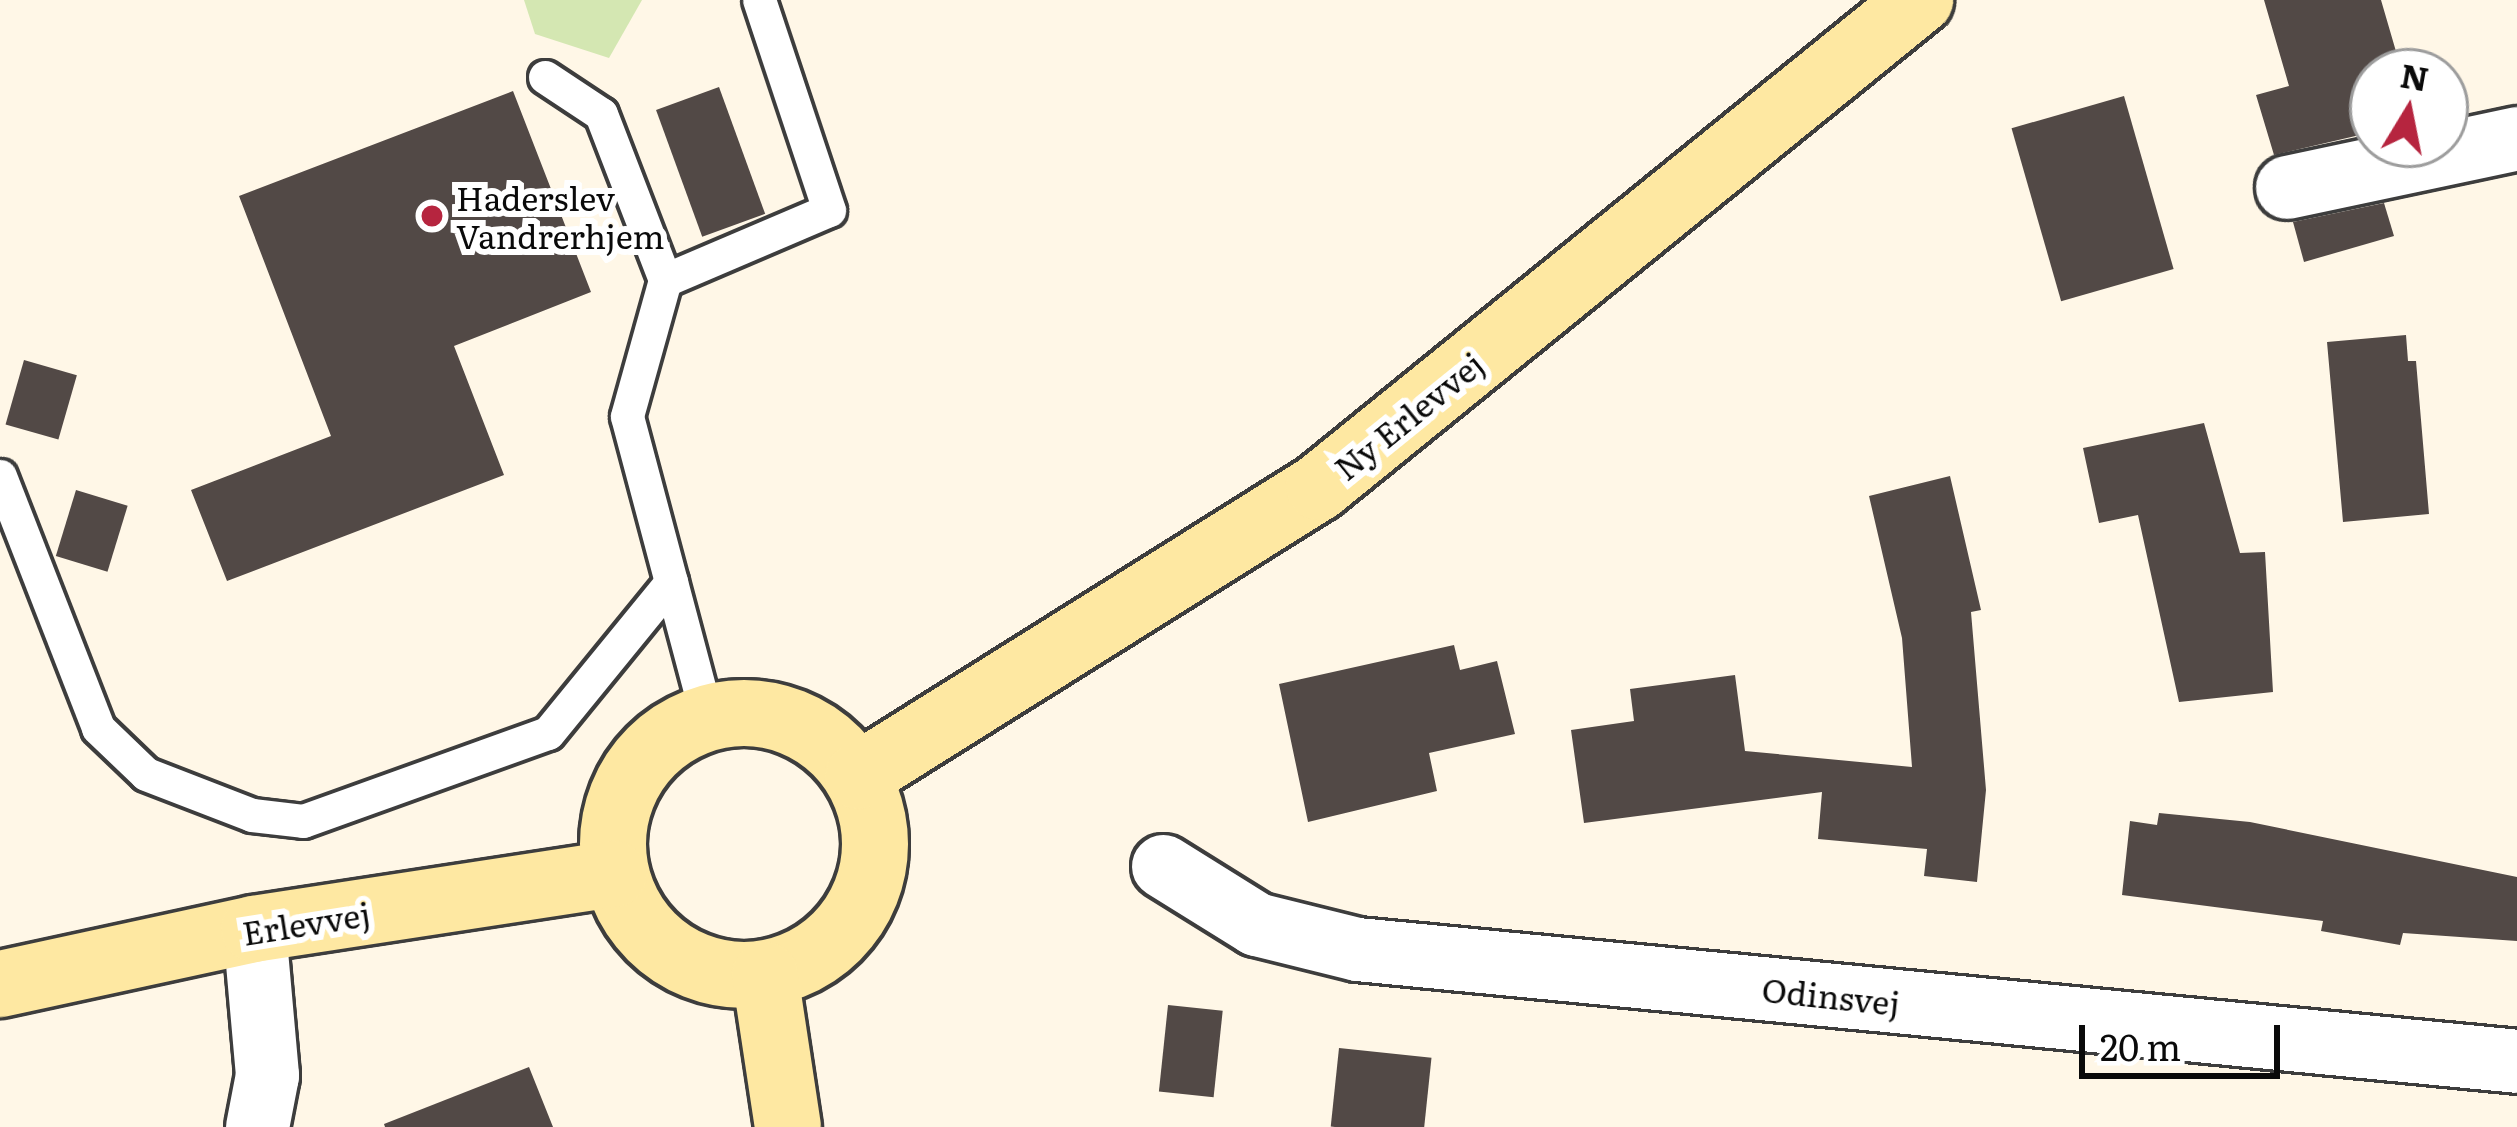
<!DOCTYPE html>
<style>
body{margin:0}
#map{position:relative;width:2517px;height:1127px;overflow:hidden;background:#fff7e7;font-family:Literata,serif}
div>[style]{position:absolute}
.green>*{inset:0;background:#d4e7b2}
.building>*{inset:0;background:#524946;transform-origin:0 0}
.roads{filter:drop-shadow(3px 0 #3d3d3d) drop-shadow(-3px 0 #3d3d3d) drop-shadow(0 3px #3d3d3d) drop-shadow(0 -3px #3d3d3d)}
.lane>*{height:33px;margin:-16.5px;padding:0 16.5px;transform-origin:16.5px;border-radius:16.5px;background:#fff}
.street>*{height:63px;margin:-31.5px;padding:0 31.5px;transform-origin:31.5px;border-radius:31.5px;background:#fff}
.secondary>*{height:66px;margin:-33px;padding:0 33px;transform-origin:33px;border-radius:33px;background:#fee8a2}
.secondary>.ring{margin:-33px;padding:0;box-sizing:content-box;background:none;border:66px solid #fee8a2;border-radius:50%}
.dots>*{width:33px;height:33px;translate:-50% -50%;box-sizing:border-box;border:6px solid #fff;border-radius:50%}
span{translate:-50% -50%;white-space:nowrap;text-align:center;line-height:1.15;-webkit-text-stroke:12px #fff;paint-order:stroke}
.poi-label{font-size:33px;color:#0a0a0a}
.left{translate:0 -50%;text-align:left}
.street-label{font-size:33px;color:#0a0a0a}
.north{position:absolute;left:2349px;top:48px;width:120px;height:120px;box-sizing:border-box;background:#fff;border:3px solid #9d9d9d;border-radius:50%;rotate:10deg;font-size:33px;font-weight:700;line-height:48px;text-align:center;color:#0a0a0a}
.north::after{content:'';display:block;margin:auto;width:42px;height:54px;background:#b6253f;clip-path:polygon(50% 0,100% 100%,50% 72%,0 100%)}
.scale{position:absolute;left:2079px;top:1025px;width:201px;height:54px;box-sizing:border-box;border:6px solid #0a0a0a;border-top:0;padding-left:15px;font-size:36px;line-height:42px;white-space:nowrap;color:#0a0a0a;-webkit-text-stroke:9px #fff;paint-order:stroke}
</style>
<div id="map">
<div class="green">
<div style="clip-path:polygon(524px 0,642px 0,609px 58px,535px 34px)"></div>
</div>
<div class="building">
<div style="clip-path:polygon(2264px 0,2381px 0,2402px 72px,2373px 72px,2373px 107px,2358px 112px,2364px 134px,2274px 155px,2256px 95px,2289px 86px)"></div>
<div style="left:719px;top:87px;width:135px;height:67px;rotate:70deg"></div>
<div style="clip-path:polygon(513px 91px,591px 292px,454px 346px,504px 475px,227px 581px,191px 490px,331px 436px,239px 196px)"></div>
<div style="left:2124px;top:96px;width:180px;height:117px;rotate:74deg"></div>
<div style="clip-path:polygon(2384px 203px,2394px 236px,2304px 262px,2293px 222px)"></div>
<div style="clip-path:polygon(2406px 335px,2408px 361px,2416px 361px,2429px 514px,2343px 522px,2327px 342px)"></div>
<div style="left:24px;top:360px;width:55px;height:67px;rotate:16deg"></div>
<div style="clip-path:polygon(2204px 423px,2240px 553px,2265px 552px,2273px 692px,2179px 702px,2138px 515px,2099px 523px,2083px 448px)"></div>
<div style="clip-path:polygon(1950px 476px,1981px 610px,1971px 612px,1986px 790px,1977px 882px,1924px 876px,1927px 849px,1818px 839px,1822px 792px,1584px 823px,1571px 730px,1634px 721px,1630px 689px,1735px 675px,1745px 751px,1912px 767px,1902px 638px,1869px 496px)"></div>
<div style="left:76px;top:490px;width:54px;height:69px;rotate:17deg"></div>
<div style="clip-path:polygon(1454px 645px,1460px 670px,1497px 661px,1515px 734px,1429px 753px,1437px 791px,1308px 822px,1279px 684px)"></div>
<div style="clip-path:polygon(2159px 813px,2250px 822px,2517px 877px,2517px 941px,2403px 933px,2400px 945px,2321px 931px,2323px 921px,2122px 895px,2130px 821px,2157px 825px)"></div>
<div style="left:1168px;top:1005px;width:55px;height:87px;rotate:6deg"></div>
<div style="left:1339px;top:1048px;width:93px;height:79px;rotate:6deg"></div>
<div style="clip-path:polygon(529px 1067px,553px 1127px,385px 1127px,384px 1124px)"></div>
</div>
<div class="roads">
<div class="lane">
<div style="left:545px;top:77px;width:67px;rotate:33.5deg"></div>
<div style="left:601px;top:114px;width:178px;rotate:68.9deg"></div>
<div style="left:0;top:476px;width:270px;rotate:68.7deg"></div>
<div style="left:98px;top:728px;width:66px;rotate:43.8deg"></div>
<div style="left:146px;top:774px;width:114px;rotate:21.1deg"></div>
<div style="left:252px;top:815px;width:51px;rotate:6.7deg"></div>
<div style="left:303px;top:821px;width:260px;rotate:-19.8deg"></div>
<div style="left:548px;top:733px;width:195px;rotate:-50.8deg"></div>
<div style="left:707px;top:717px;width:311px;rotate:-104.9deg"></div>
<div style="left:627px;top:416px;width:141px;rotate:-74.4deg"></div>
<div style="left:665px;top:280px;width:178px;rotate:-23.1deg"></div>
<div style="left:829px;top:210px;width:221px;rotate:-108.4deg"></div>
</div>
<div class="street">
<div style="left:2287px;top:187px;width:235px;rotate:-12deg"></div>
<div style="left:1163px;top:866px;width:110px;rotate:31.9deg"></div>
<div style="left:1256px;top:924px;width:104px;rotate:13.9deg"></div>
<div style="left:1357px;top:949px;width:1165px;rotate:5.51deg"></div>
<div style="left:254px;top:929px;width:147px;rotate:84.9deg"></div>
<div style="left:267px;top:1075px;width:53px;rotate:100.9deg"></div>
</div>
<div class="secondary">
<div class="ring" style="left:613px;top:713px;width:196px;height:196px"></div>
<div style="left:858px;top:776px;width:544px;rotate:-32.08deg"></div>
<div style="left:1319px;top:487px;width:774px;rotate:-39.02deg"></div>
<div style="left:765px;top:975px;width:154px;rotate:81.4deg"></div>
<div style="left:0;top:984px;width:260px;rotate:-12.2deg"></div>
<div style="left:254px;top:929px;width:364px;rotate:-8.7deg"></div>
</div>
</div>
<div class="dots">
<div style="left:432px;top:216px;background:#b6253f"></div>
</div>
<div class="poi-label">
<span class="left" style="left:456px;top:216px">Haderslev<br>Vandrerhjem</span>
</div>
<div class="street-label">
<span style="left:1408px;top:415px;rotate:-39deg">Ny Erlevvej</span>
<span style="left:306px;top:922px;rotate:-9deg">Erlevvej</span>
<span style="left:1831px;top:995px;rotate:6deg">Odinsvej</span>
</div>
<div class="north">N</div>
<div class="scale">20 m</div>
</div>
